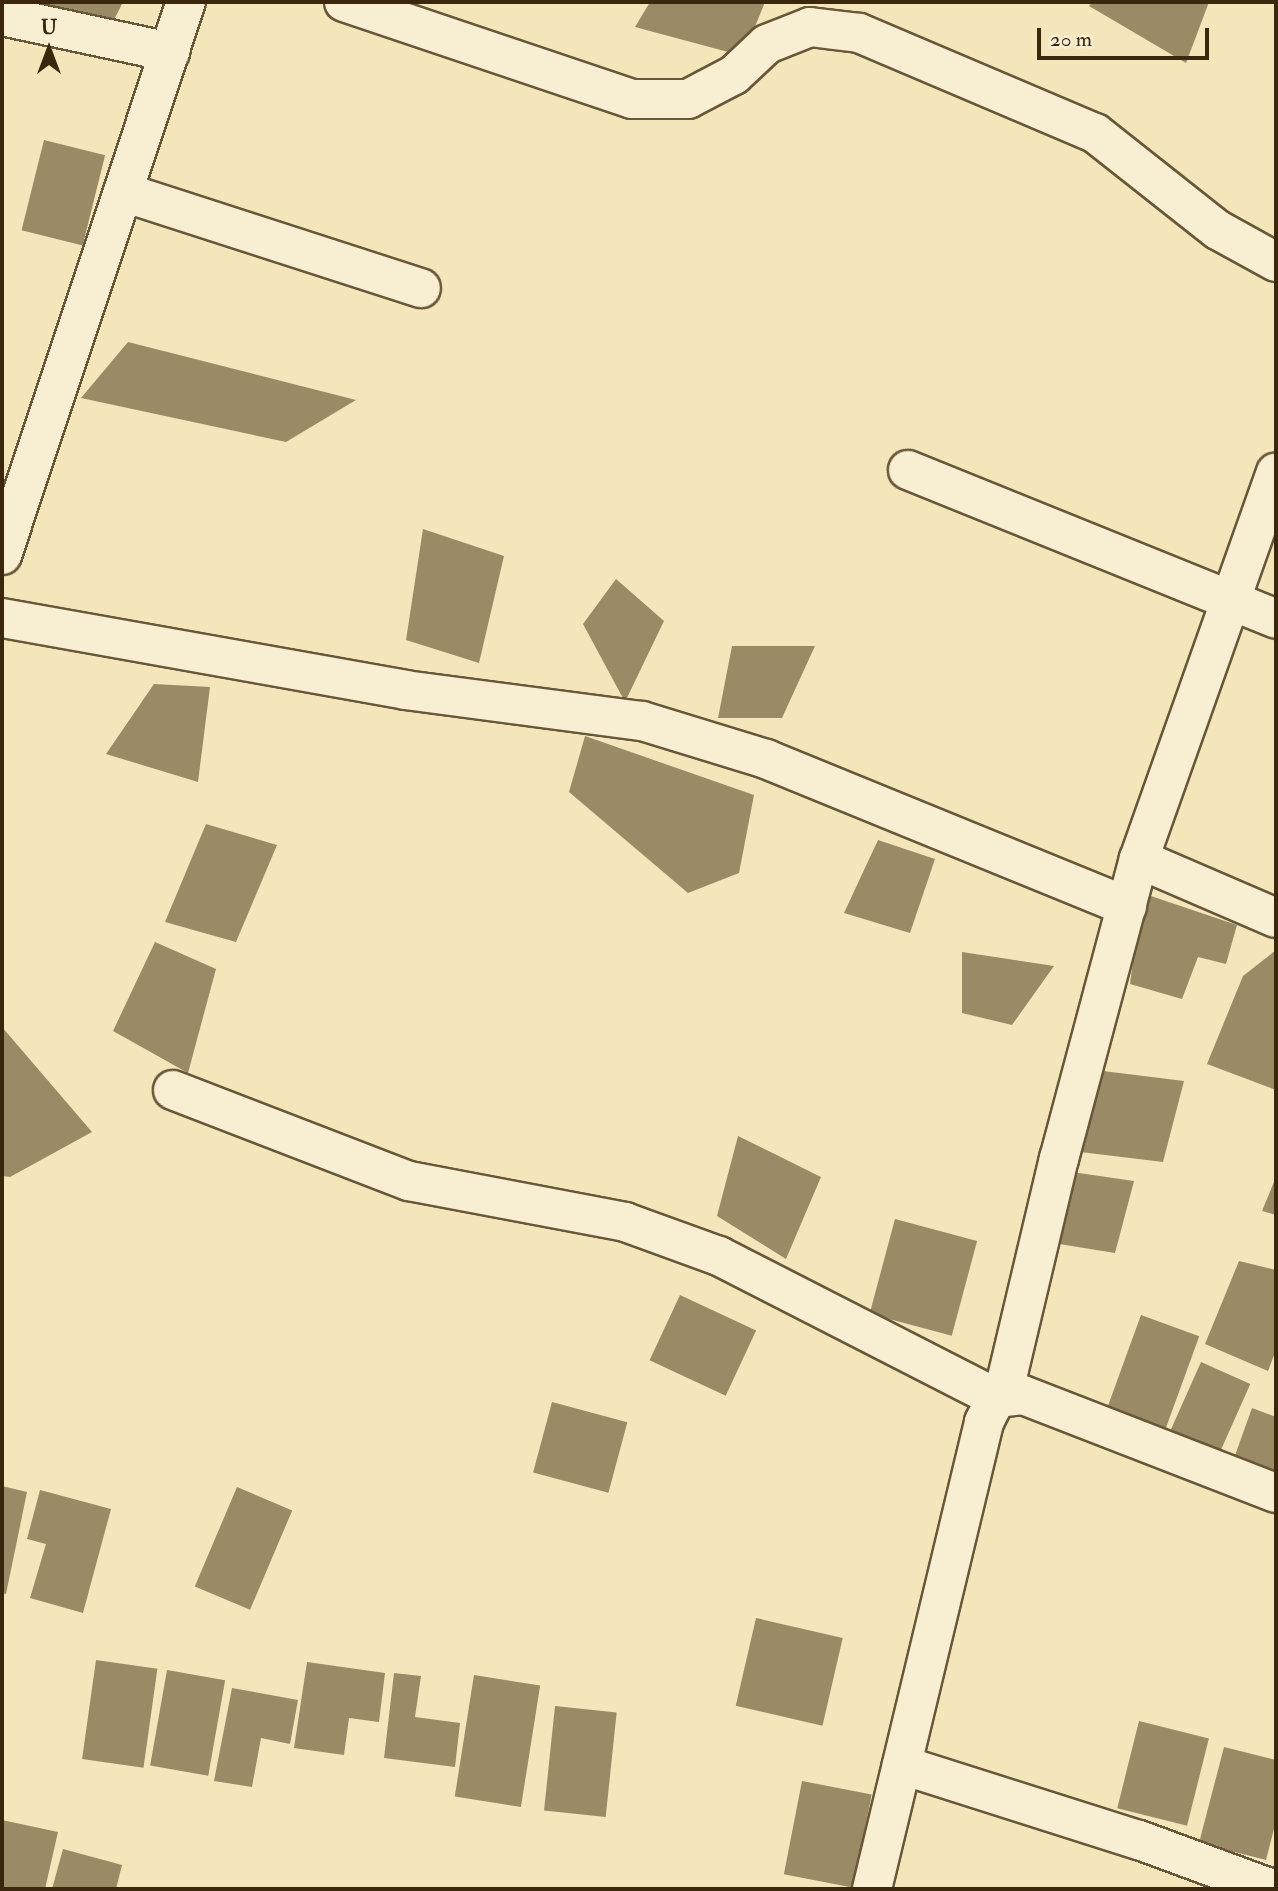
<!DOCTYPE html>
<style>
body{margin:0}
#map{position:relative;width:1278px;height:1891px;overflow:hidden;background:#f4e6ba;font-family:"IM FELL Double Pica",serif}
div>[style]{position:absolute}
.building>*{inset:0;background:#9b8a66;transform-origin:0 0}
.roads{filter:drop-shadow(2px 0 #685738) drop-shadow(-2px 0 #685738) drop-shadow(0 2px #685738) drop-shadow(0 -2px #685738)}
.minor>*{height:38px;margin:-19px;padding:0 19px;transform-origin:19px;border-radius:19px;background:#f8efd2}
span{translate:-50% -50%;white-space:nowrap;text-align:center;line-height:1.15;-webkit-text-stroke:6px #f8efd2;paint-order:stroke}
.frame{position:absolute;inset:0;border:4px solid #3a270c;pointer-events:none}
.north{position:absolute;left:14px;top:14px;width:70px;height:70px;-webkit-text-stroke:5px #f8efd2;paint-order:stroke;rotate:0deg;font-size:19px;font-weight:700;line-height:28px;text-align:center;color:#3a270c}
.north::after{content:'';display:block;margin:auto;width:24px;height:32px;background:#3a270c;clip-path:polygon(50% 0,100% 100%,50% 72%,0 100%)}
.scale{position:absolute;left:1037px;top:28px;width:172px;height:32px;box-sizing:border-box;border:4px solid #3a270c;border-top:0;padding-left:9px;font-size:21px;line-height:24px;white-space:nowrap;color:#3a270c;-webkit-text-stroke:5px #f8efd2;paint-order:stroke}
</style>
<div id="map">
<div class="building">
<div style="clip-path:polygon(5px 2px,123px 2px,111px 26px)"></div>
<div style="clip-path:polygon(650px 2px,765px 2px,743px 56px,635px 27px)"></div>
<div style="clip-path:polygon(1092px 2px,1209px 2px,1186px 63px,1089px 6px)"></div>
<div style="left:44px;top:140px;width:63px;height:93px;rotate:14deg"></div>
<div style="clip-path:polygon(128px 342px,356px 400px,286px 442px,81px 398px)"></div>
<div style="clip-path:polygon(423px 529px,504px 556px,479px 663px,406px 640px)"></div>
<div style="clip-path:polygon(616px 579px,664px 621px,625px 702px,583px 624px)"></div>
<div style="clip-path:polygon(732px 646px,815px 646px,782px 718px,718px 718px)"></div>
<div style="clip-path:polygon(154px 684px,210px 687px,198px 782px,106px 754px)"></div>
<div style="clip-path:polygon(585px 736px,754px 795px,739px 873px,688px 893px,569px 792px)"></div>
<div style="clip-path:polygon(206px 824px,277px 845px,236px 942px,165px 922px)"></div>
<div style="clip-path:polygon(878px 840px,935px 859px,910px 933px,844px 913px)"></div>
<div style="clip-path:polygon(1142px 893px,1237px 925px,1226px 964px,1198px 957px,1182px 999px,1130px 984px)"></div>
<div style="clip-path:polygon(155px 942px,216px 969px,188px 1073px,113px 1031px)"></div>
<div style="clip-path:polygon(1276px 950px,1276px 1090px,1207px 1064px,1243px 976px)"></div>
<div style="clip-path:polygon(962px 952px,1054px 966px,1012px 1025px,962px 1013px)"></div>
<div style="clip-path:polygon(2px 1027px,92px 1132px,10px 1177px,2px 1176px)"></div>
<div style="clip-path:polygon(1095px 1070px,1184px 1081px,1163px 1162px,1072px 1151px)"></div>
<div style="clip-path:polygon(738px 1136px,821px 1177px,786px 1259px,717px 1216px)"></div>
<div style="clip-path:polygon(1072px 1172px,1134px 1181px,1115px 1253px,1053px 1243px)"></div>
<div style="clip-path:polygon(1276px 1177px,1276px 1215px,1262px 1211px)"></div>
<div style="left:895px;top:1219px;width:85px;height:98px;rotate:15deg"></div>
<div style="clip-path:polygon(1239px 1261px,1276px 1270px,1276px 1350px,1268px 1371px,1205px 1344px)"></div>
<div style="left:680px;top:1295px;width:84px;height:72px;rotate:25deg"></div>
<div style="left:1141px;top:1315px;width:62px;height:100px;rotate:20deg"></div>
<div style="left:1201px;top:1362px;width:54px;height:80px;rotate:24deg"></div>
<div style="left:552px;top:1402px;width:78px;height:73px;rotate:15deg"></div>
<div style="clip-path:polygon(1252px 1408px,1276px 1417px,1276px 1475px,1233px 1461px)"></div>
<div style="clip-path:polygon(2px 1486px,27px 1492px,6px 1594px,2px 1593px)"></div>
<div style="left:237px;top:1487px;width:60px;height:108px;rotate:23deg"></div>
<div style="clip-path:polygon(40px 1490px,111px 1509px,83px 1613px,30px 1598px,46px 1544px,27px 1539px)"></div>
<div style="left:756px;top:1618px;width:89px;height:90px;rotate:13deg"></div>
<div style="left:96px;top:1660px;width:62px;height:100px;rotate:8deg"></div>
<div style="clip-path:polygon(307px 1662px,385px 1673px,379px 1722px,349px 1718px,344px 1755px,294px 1748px)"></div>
<div style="left:167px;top:1670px;width:59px;height:97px;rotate:10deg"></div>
<div style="clip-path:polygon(394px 1673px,421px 1676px,415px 1717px,460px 1723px,455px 1767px,384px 1758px)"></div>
<div style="left:474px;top:1675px;width:67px;height:123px;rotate:9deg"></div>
<div style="clip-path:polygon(232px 1688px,298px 1700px,290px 1744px,261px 1738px,252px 1787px,214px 1781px)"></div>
<div style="left:555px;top:1706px;width:62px;height:105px;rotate:6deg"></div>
<div style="left:1139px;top:1721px;width:72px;height:90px;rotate:14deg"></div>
<div style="clip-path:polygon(1224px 1747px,1276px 1760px,1276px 1821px,1266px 1860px,1199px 1843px)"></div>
<div style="left:802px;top:1781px;width:71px;height:95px;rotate:11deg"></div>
<div style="clip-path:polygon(2px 1820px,58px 1832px,45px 1889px,2px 1889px)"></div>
<div style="clip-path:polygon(63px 1849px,122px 1865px,116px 1889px,52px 1889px)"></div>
</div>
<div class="roads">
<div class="minor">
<div style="left:344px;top:2px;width:304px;rotate:18.6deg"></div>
<div style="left:632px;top:99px;width:56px"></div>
<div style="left:688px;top:99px;width:52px;rotate:-27.6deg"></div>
<div style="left:734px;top:75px;width:45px;rotate:-43.2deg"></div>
<div style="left:767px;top:44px;width:46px;rotate:-21.6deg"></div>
<div style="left:810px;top:27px;width:49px;rotate:7deg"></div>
<div style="left:859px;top:33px;width:256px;rotate:23deg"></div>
<div style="left:1095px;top:133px;width:157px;rotate:38.3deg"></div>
<div style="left:1218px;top:230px;width:66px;rotate:28.9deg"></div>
<div style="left:2px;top:16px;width:172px;rotate:12.1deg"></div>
<div style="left:123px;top:192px;width:313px;rotate:17.9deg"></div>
<div style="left:908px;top:470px;width:397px;rotate:22deg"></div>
<div style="left:2px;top:555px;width:583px;rotate:-71.6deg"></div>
<div style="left:2px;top:618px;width:409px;rotate:10.1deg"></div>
<div style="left:405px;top:690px;width:239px;rotate:7.5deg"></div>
<div style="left:642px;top:721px;width:130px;rotate:17deg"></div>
<div style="left:766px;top:759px;width:390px;rotate:22.2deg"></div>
<div style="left:1139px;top:859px;width:149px;rotate:23.3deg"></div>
<div style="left:173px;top:1090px;width:253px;rotate:21.1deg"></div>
<div style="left:409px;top:1181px;width:220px;rotate:10.7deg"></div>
<div style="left:625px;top:1222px;width:100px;rotate:19.9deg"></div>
<div style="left:719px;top:1256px;width:311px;rotate:27.1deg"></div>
<div style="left:1003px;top:1395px;width:243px;rotate:-76.7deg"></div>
<div style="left:1059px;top:1159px;width:310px;rotate:-75.1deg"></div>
<div style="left:1139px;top:859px;width:410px;rotate:-70.5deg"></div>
<div style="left:902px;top:1765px;width:249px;rotate:17.6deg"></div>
<div style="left:1139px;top:1840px;width:142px;rotate:20.2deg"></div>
<div style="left:872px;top:1889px;width:480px;rotate:-76.5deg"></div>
<div style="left:984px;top:1422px;width:27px;rotate:-63deg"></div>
<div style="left:996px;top:1398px;width:27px;rotate:-6deg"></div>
<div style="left:1023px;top:1395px;width:271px;rotate:21.2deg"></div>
</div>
</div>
<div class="frame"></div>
<div class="north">U</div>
<div class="scale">20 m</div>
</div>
